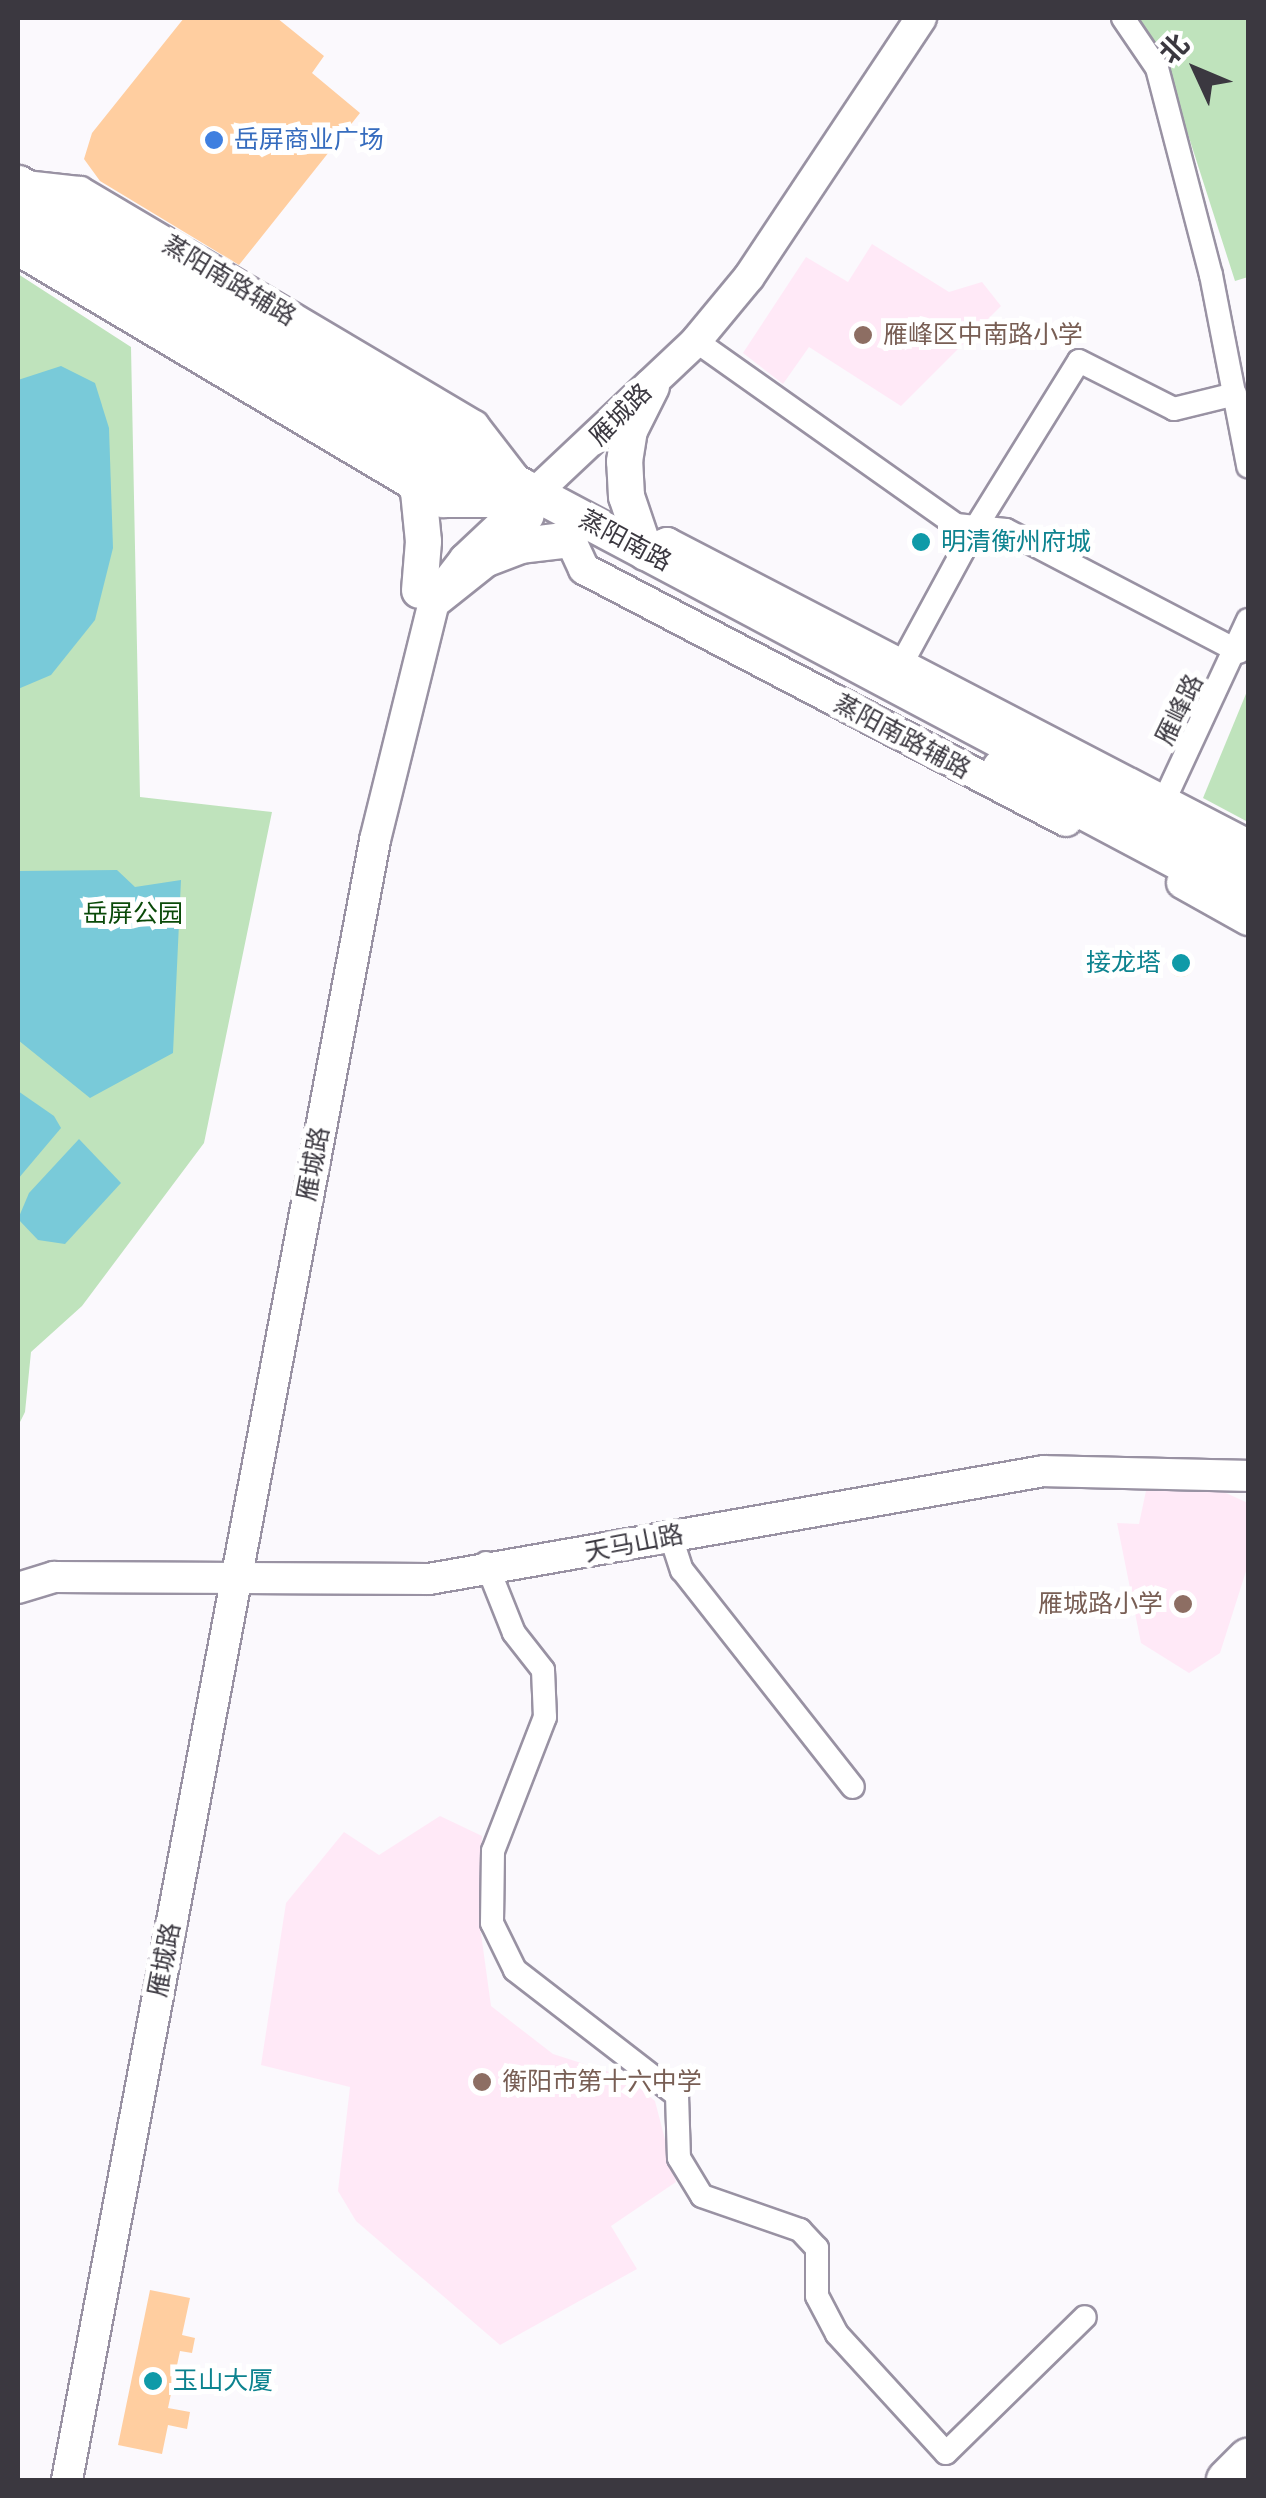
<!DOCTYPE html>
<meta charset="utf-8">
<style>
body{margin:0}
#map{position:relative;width:1266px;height:2498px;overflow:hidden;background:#fbf9fd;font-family:"Fira Sans Condensed","Noto Sans SC",sans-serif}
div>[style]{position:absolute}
.education>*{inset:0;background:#ffe9f7}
.green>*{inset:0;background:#bfe3bc}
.water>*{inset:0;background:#79cad9}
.building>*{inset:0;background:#ffcea0}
.round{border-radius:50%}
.roads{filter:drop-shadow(2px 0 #9992a3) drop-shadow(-2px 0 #9992a3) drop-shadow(0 2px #9992a3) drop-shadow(0 -2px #9992a3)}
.street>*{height:22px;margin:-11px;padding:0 11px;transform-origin:11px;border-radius:11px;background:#fff}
.secondary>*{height:30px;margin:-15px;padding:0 15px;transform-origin:15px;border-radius:15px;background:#fff}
.primary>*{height:35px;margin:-17.5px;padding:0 17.5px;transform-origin:17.5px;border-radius:17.5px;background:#fff}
.highway>*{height:40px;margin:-20px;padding:0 20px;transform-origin:20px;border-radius:20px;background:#fff}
.dots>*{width:28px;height:28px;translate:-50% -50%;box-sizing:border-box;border:5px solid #fff;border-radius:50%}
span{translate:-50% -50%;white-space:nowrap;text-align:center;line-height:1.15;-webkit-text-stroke:10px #fff;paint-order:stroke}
.shop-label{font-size:25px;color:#366cbe}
.left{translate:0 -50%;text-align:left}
.street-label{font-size:25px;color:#3b3840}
.education-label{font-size:25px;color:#785e54}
.right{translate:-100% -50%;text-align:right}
.culture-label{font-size:25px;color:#0d838f}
.park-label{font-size:25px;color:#0a4a09}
.frame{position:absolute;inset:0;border:20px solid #3b3840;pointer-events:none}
.north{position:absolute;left:1146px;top:20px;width:100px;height:100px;-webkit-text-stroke:8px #fff;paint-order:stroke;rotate:314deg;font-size:28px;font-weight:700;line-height:40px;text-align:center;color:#3b3840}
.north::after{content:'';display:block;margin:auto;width:35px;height:45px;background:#3b3840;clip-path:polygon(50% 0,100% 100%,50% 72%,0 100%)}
</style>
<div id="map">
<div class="education">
<div style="clip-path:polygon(872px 244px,949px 292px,982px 282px,1001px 306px,901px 406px,809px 347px,783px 384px,743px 353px,806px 257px,848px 282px)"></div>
<div style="clip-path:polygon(1206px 1484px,1248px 1503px,1248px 1565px,1220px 1653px,1189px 1673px,1141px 1643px,1117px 1523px,1139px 1524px,1147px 1486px)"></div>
<div style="clip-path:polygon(440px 1816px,482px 1836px,479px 1919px,491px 2006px,553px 2054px,628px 2078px,655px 2101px,676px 2182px,611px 2226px,637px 2269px,500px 2345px,356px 2221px,338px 2191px,350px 2087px,261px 2065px,286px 1903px,344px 1832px,379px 1855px)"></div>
</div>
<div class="green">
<div style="clip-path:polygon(1135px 18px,1248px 18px,1248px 277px,1235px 281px,1168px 72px)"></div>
<div style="clip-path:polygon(18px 274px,131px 347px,140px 797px,272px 812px,204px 1143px,82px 1306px,31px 1352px,25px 1412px,18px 1426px)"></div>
<div style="clip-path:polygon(1248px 689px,1248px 822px,1203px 798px)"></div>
</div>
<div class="water">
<div style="clip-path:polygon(61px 366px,95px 383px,109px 428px,113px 548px,95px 620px,51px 675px,18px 689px,18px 380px)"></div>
<div style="clip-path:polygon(117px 870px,135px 887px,181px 880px,173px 1053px,90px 1098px,18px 1040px,18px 871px)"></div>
<div style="clip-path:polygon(18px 1091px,54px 1116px,61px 1128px,18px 1179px)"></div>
<div style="clip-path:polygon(79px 1139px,121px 1183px,65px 1244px,38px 1240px,18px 1219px,29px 1193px)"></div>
</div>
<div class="building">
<div style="clip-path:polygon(184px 18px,277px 18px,324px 56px,312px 73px,360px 113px,239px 265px,100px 181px,84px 159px,92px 133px)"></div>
<div class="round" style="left:1168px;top:951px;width:26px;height:26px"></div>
<div style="clip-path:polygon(150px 2290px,190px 2298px,182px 2335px,195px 2338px,192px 2353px,180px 2351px,168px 2408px,190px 2412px,187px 2429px,168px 2425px,162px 2454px,118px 2445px)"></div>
</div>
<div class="roads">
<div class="street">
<div style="left:1123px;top:18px;width:60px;rotate:55.8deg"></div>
<div style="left:1157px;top:68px;width:214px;rotate:75.4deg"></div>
<div style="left:1211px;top:275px;width:195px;rotate:79deg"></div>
<div style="left:696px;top:341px;width:319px;rotate:35.3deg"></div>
<div style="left:956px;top:525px;width:50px;rotate:5.7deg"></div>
<div style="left:1006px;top:530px;width:263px;rotate:27.6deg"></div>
<div style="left:895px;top:676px;width:170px;rotate:-61.5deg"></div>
<div style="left:976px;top:527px;width:195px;rotate:-58.2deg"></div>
<div style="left:1079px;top:361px;width:106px;rotate:26.8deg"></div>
<div style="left:1174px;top:409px;width:63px;rotate:-13.8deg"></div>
<div style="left:1157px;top:816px;width:216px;rotate:-65.1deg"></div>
<div style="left:671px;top:1537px;width:35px;rotate:72deg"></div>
<div style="left:682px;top:1570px;width:276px;rotate:51.8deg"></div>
<div style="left:486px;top:1563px;width:75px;rotate:68.2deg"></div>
<div style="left:514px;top:1633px;width:47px;rotate:51.9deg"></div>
<div style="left:543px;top:1670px;width:47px;rotate:87.6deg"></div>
<div style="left:545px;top:1717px;width:144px;rotate:111.2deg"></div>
<div style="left:493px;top:1851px;width:72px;rotate:90.8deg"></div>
<div style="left:492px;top:1923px;width:52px;rotate:63.9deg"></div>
<div style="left:515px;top:1970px;width:205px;rotate:37.7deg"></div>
<div style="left:677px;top:2095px;width:63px;rotate:88.2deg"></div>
<div style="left:679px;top:2158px;width:44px;rotate:58.8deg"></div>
<div style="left:702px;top:2196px;width:104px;rotate:19.1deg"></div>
<div style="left:800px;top:2230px;width:25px;rotate:47deg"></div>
<div style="left:817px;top:2248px;width:48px;rotate:90deg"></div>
<div style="left:817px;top:2296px;width:43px;rotate:62.2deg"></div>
<div style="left:837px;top:2334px;width:161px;rotate:47.5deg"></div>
<div style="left:946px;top:2453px;width:194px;rotate:-44.4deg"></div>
</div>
<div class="secondary">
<div style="left:26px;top:186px;width:54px;rotate:6.3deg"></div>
<div style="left:80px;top:192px;width:458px;rotate:30.7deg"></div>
<div style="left:474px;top:426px;width:67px;rotate:52.3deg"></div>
<div style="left:18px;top:250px;width:494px;rotate:30.7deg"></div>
<div style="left:443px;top:502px;width:58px"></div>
<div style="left:570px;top:539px;width:33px;rotate:65deg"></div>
<div style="left:584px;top:569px;width:544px;rotate:27.6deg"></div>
<div style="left:645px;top:552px;width:24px;rotate:-22deg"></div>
<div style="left:667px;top:543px;width:655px;rotate:27.47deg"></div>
<div style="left:1182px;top:883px;width:76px;rotate:29.3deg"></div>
<div style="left:18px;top:1588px;width:38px;rotate:-17deg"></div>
<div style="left:54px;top:1577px;width:375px;rotate:0.3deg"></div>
<div style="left:429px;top:1579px;width:624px;rotate:-9.96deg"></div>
<div style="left:1044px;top:1471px;width:204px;rotate:1.4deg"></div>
<div style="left:67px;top:2480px;width:1669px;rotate:-79.36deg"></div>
<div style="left:375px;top:840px;width:249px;rotate:-76.1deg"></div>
<div style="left:435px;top:598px;width:49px;rotate:-52.4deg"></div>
<div style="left:465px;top:559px;width:318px;rotate:-43.3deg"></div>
<div style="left:696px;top:341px;width:83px;rotate:-50.4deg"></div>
<div style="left:749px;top:277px;width:311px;rotate:-56.4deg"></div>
</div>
<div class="primary">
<div style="left:18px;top:183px;width:586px;rotate:31.03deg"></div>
<div style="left:520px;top:485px;width:824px;rotate:27.99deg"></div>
<div style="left:18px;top:218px;width:588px;rotate:30.31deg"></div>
<div style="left:391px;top:437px;width:60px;rotate:63.4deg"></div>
<div style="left:418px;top:491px;width:50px;rotate:84.3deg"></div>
<div style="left:423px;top:541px;width:49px;rotate:94.7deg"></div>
<div style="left:645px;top:552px;width:59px;rotate:-108.7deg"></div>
<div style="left:626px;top:496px;width:35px;rotate:-93deg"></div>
<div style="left:624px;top:461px;width:31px;rotate:-81deg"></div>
<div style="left:629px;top:430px;width:49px;rotate:-63.4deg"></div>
<div style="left:435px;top:598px;width:63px;rotate:-38.5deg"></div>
<div style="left:484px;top:559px;width:40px;rotate:-21deg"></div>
<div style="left:521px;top:545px;width:49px;rotate:-7deg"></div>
<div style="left:1000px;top:767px;width:281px;rotate:28deg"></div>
</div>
<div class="highway">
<div style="left:1227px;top:2480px;width:30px;rotate:-45deg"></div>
</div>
</div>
<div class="dots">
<div style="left:214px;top:140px;background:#3f7fe0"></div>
<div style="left:863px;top:335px;background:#8d6e63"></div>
<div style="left:921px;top:542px;background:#0f9aa8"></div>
<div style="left:1181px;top:963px;background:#0f9aa8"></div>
<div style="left:1183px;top:1604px;background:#8d6e63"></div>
<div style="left:482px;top:2082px;background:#8d6e63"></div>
<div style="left:153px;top:2381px;background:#0f9aa8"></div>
</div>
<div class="shop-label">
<span class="left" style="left:234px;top:140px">岳屏商业广场</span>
</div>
<div class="street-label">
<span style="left:229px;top:281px;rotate:31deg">蒸阳南路辅路</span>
<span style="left:621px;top:415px;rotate:-45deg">雁城路</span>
<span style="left:625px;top:541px;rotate:28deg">蒸阳南路</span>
<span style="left:1180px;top:710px;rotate:-64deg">雁峰路</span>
<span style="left:902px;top:737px;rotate:28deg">蒸阳南路辅路</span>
<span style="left:314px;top:1164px;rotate:-79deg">雁城路</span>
<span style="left:634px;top:1544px;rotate:-11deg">天马山路</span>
<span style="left:165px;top:1960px;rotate:-79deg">雁城路</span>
</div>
<div class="education-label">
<span class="left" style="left:883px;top:335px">雁峰区中南路小学</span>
<span class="right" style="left:1163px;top:1604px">雁城路小学</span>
<span class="left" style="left:502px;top:2082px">衡阳市第十六中学</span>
</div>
<div class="culture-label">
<span class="left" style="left:941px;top:542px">明清衡州府城</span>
<span class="right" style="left:1161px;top:963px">接龙塔</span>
<span class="left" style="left:173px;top:2381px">玉山大厦</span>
</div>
<div class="park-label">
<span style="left:133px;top:914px">岳屏公园</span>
</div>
<div class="frame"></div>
<div class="north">北</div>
</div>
